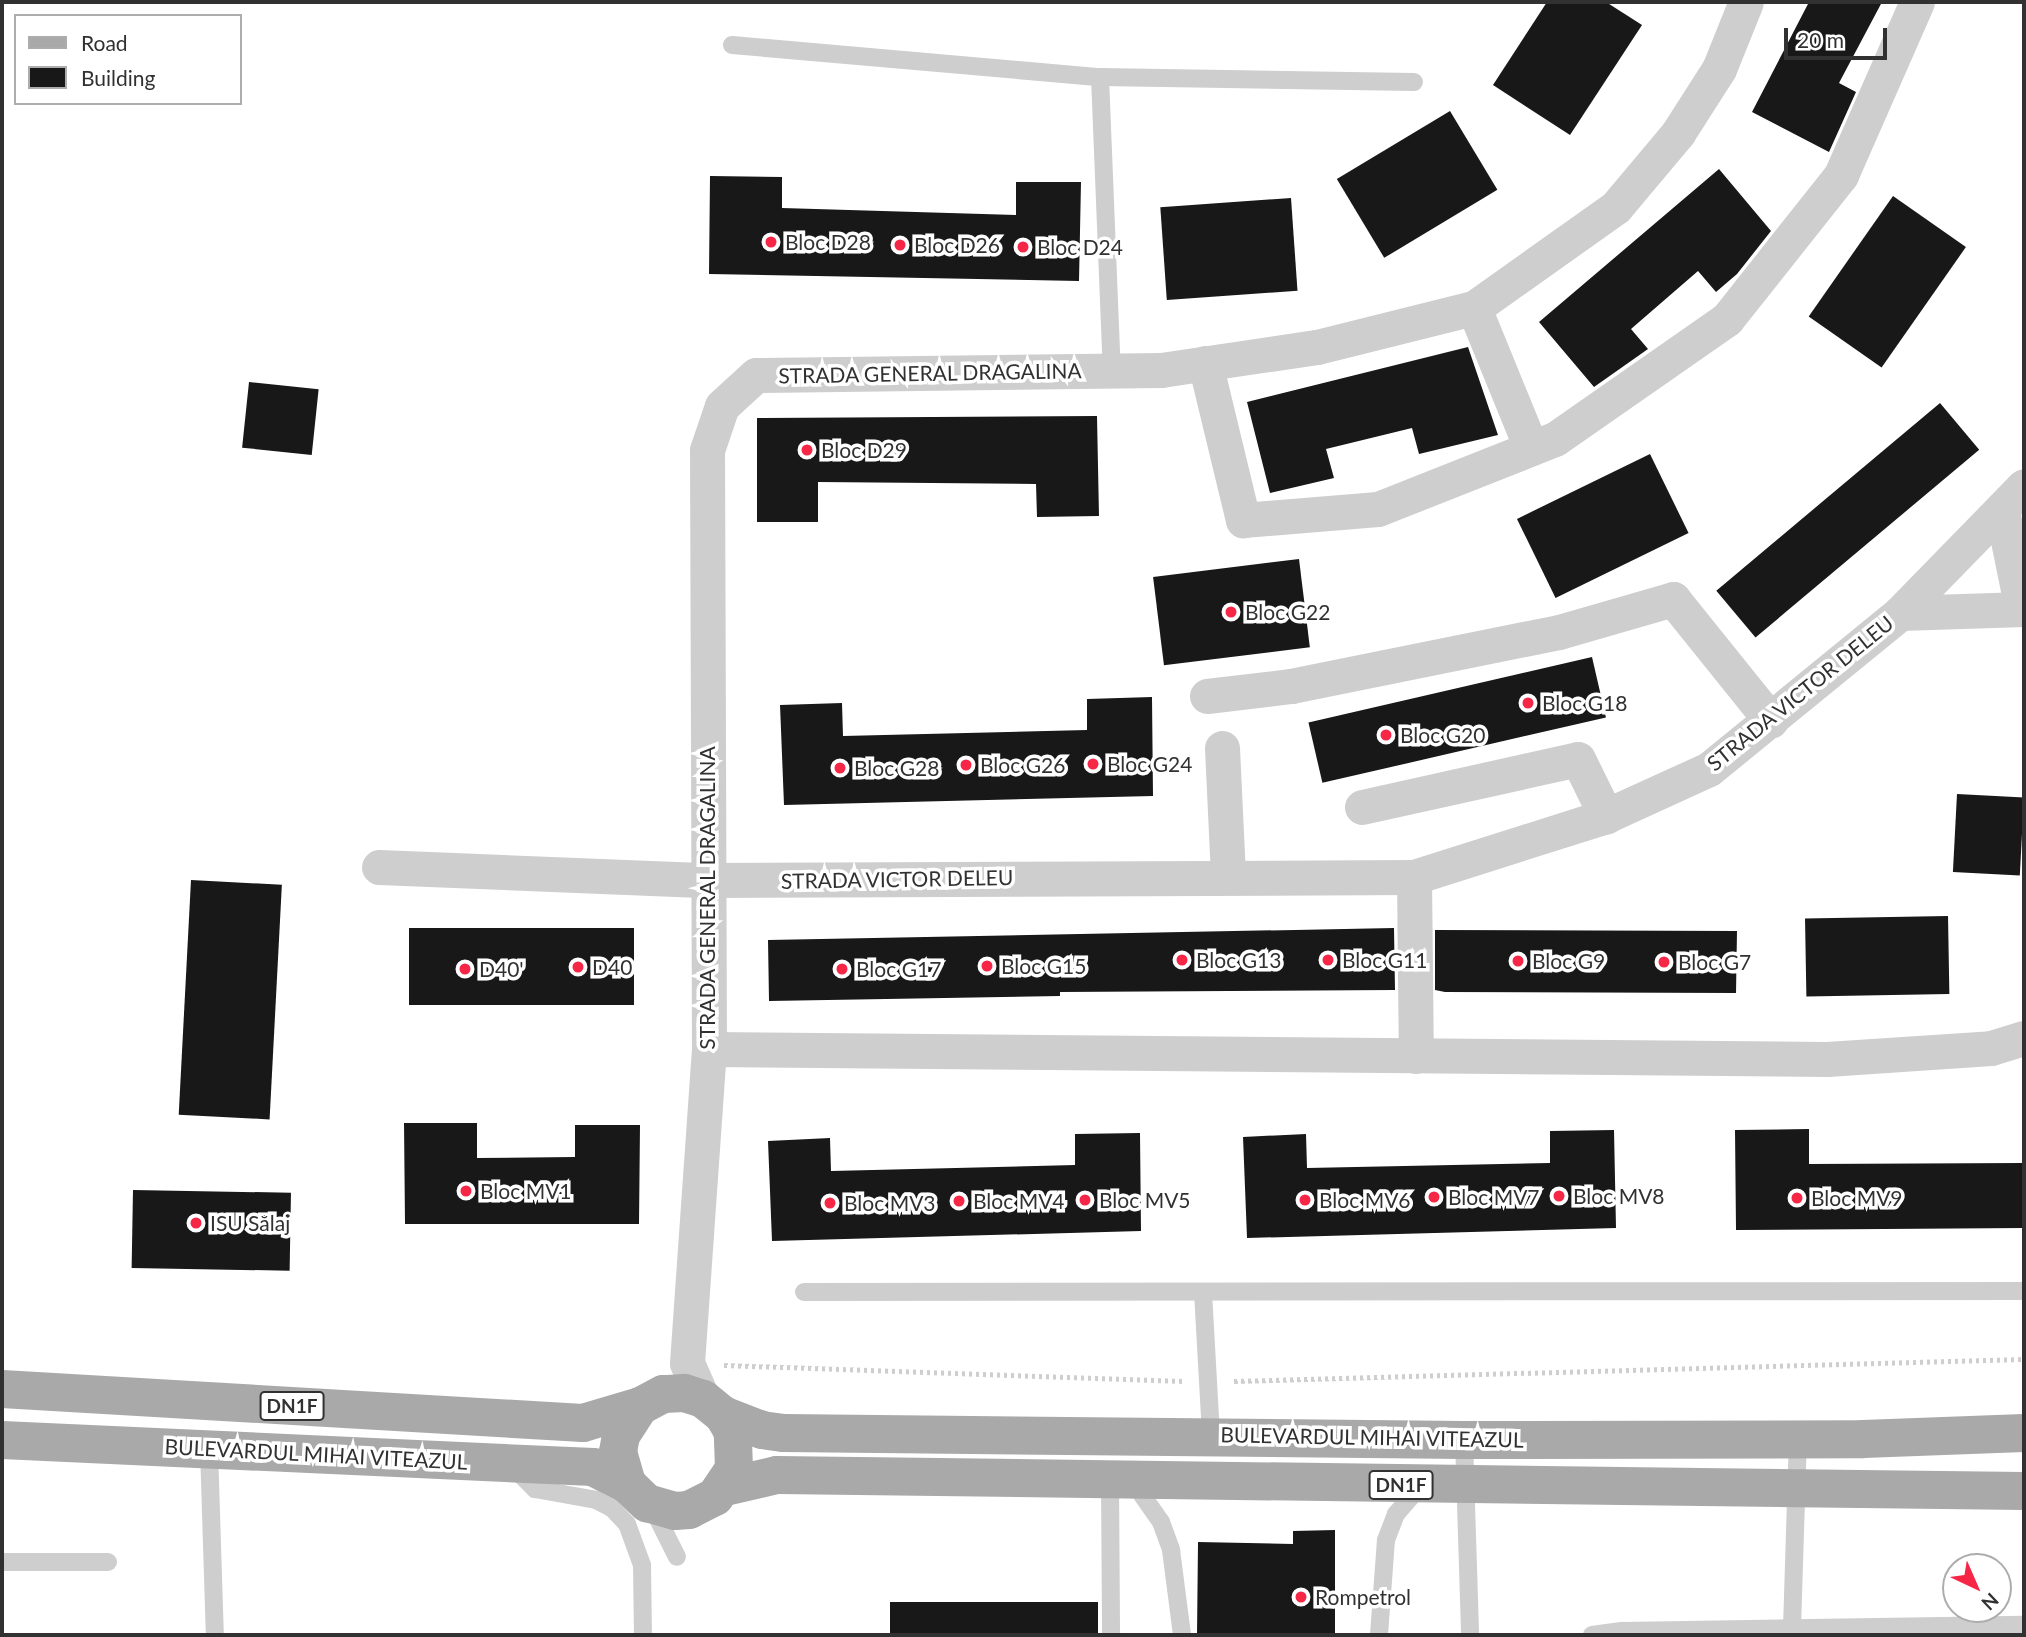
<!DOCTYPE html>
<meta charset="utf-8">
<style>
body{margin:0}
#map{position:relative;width:2026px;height:1637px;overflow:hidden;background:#fff;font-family:Lato,sans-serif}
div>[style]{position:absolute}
.building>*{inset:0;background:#181818;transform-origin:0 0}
.path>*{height:4.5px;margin-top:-2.25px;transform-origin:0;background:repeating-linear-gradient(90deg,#cecece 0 3.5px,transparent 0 7px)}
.lane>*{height:18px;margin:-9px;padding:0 9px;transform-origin:9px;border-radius:9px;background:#cecece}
.street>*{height:35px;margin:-17.5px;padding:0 17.5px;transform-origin:17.5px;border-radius:17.5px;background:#cecece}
.primary>*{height:38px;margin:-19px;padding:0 19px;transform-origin:19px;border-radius:19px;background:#a9a9a9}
.dots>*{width:19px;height:19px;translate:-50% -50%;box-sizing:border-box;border:4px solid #fff;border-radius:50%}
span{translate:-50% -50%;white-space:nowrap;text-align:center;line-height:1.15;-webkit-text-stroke:7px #fff;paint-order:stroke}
.shield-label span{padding:2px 5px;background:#fff;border:2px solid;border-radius:5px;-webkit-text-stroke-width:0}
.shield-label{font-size:19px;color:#313131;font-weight:700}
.poi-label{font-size:21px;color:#313131}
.left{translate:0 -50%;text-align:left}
.street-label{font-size:21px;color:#313131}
.frame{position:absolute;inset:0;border:4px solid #313131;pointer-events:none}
.legend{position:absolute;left:14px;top:14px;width:228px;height:91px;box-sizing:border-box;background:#fff;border:2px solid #adadad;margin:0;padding:9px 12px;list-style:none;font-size:21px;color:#313131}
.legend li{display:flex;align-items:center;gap:14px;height:35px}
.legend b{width:35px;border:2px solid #adadad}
.north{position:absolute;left:1942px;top:1553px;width:70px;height:70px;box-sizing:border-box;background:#fff;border:2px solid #adadad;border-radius:50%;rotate:136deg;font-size:19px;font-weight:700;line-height:28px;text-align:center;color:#313131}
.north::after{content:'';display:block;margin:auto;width:24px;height:32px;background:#f52646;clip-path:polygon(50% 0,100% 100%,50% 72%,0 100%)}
.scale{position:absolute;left:1784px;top:28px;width:103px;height:32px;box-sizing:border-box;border:4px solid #313131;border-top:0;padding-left:9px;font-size:21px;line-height:24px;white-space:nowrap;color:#313131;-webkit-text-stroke:5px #fff;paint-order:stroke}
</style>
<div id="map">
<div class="building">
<div style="clip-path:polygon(1547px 2px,1606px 2px,1642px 25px,1570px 135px,1493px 85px)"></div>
<div style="clip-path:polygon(1809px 2px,1882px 2px,1839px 83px,1856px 92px,1829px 152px,1752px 112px)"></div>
<div style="left:1450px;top:111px;width:92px;height:132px;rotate:59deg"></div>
<div style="clip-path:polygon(1719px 169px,1771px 231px,1737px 274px,1716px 292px,1698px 271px,1631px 329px,1648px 349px,1594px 387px,1539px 322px)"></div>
<div style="clip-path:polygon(710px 176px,782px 177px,782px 208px,1016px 215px,1016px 182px,1081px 182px,1079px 281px,709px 274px)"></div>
<div style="left:1893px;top:196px;width:89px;height:147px;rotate:35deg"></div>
<div style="left:1291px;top:198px;width:93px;height:131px;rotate:86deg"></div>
<div style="clip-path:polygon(1468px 347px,1498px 435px,1419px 454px,1412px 428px,1326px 449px,1334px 478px,1270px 493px,1247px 402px)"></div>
<div style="left:249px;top:382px;width:70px;height:66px;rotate:6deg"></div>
<div style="left:1940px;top:403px;width:61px;height:292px;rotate:50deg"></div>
<div style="clip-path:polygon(1097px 416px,1099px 516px,1037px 517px,1036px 484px,818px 482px,818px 522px,757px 522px,757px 418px)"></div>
<div style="left:1650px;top:454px;width:88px;height:148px;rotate:64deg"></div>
<div style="left:1299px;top:559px;width:89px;height:147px;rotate:83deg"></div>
<div style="left:1592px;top:657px;width:62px;height:291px;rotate:77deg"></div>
<div style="clip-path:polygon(1152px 697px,1153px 796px,784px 805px,780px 705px,842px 703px,843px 736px,1087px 730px,1087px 699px)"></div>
<div style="left:1957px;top:794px;width:67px;height:78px;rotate:3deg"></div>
<div style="left:191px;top:880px;width:91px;height:235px;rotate:3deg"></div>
<div style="left:1948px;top:916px;width:78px;height:143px;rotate:89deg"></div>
<div style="left:634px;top:928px;width:77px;height:225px;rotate:90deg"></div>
<div style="clip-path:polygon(1394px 928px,1395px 990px,1060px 992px,1060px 996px,769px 1001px,768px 940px)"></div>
<div style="clip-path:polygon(1435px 930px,1737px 931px,1736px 993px,1445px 992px,1435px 990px)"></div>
<div style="clip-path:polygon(404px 1123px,477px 1123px,477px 1158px,575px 1157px,575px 1125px,640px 1125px,639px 1224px,405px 1224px)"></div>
<div style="clip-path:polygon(1809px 1129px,1809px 1164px,2024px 1163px,2024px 1228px,1736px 1230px,1735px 1130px)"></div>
<div style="clip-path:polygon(1614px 1130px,1616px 1228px,1247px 1238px,1243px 1137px,1306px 1134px,1307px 1168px,1550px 1163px,1550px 1131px)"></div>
<div style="clip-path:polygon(1140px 1133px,1141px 1231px,772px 1241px,768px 1141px,830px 1138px,831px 1171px,1075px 1165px,1075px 1134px)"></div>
<div style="left:133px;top:1190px;width:158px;height:78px;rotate:1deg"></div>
<div style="clip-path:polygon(1335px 1530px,1335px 1635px,1197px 1635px,1198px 1542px,1293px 1544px,1293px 1531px)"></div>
<div style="left:1098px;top:1602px;width:33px;height:208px;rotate:90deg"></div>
</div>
<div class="path">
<div style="left:724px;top:1365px;width:460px;rotate:2deg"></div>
<div style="left:1234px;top:1381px;width:790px;rotate:-1.6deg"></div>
</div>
<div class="lane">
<div style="left:732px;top:45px;width:369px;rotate:5deg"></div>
<div style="left:1100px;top:77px;width:314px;rotate:0.9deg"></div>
<div style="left:1100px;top:77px;width:293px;rotate:87.7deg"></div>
<div style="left:804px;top:1292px;width:1220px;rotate:-0.05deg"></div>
<div style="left:1203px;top:1292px;width:143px;rotate:86.8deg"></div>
<div style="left:1464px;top:1440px;width:195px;rotate:88.2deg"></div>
<div style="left:209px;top:1449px;width:186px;rotate:88.2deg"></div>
<div style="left:512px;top:1466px;width:33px;rotate:45deg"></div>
<div style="left:535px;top:1489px;width:62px;rotate:10.2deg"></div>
<div style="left:596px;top:1500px;width:18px;rotate:27deg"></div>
<div style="left:612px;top:1508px;width:22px;rotate:47deg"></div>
<div style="left:627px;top:1524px;width:44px;rotate:69.9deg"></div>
<div style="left:642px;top:1565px;width:70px;rotate:89.2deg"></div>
<div style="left:1133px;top:1482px;width:49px;rotate:55deg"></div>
<div style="left:1161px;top:1522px;width:30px;rotate:70deg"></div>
<div style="left:1171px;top:1550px;width:86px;rotate:82.6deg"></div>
<div style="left:1110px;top:1483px;width:152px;rotate:89.6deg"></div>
<div style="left:654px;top:1511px;width:51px;rotate:63.4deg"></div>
<div style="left:2px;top:1562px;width:106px"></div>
<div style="left:1792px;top:1628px;width:191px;rotate:-88.2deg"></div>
<div style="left:1379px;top:1635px;width:95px;rotate:-85.8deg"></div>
<div style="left:1386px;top:1540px;width:28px;rotate:-69deg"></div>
<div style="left:1396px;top:1514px;width:38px;rotate:-49deg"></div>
<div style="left:1592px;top:1635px;width:30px;rotate:-8deg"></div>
<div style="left:1622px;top:1631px;width:402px;rotate:-0.9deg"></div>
</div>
<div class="street">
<div style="left:1474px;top:308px;width:151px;rotate:67.8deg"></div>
<div style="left:1205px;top:363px;width:162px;rotate:76.4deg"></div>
<div style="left:1243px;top:520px;width:135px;rotate:-4.7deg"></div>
<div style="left:1378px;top:509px;width:190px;rotate:-21.6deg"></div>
<div style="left:1555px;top:439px;width:210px;rotate:-34.9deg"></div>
<div style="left:1727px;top:319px;width:184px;rotate:-51.6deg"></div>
<div style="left:1841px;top:175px;width:189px;rotate:-66.3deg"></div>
<div style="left:2002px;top:511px;width:100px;rotate:78.5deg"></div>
<div style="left:1900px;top:613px;width:124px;rotate:-1.8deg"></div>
<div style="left:1207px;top:696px;width:85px;rotate:-6.8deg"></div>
<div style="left:1291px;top:686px;width:273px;rotate:-11.4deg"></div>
<div style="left:1559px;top:632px;width:119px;rotate:-16.1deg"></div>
<div style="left:1673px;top:599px;width:156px;rotate:51.2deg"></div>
<div style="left:1222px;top:748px;width:127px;rotate:87.3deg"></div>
<div style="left:1362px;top:807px;width:221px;rotate:-12.5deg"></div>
<div style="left:1578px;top:759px;width:64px;rotate:63.8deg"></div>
<div style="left:379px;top:867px;width:328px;rotate:2.3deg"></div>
<div style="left:707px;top:880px;width:707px;rotate:-0.24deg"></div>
<div style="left:1414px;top:877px;width:201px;rotate:-17.6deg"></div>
<div style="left:1606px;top:816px;width:113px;rotate:-24.5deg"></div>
<div style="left:1709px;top:769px;width:247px;rotate:-39.2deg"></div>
<div style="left:1900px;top:613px;width:177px;rotate:-45.7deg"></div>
<div style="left:1414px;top:877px;width:179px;rotate:89.4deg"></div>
<div style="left:709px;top:1049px;width:1118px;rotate:0.51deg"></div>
<div style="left:1827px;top:1059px;width:164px;rotate:-3.8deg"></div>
<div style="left:1991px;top:1048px;width:34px;rotate:-17deg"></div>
<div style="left:703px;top:1399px;width:39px;rotate:-114deg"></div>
<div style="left:687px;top:1363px;width:315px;rotate:-86deg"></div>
<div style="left:709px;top:1049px;width:599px;rotate:-90.19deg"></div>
<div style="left:707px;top:450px;width:46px;rotate:-71.2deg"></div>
<div style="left:722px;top:406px;width:46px;rotate:-42.4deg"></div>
<div style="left:756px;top:375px;width:405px;rotate:-0.7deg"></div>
<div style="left:1161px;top:370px;width:158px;rotate:-8.4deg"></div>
<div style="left:1317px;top:347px;width:162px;rotate:-14deg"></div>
<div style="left:1474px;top:308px;width:174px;rotate:-35.4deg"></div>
<div style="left:1616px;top:207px;width:97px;rotate:-50deg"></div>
<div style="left:1678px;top:133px;width:76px;rotate:-57.4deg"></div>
<div style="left:1719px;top:69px;width:72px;rotate:-68.1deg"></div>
</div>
<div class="primary">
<div style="left:2px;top:1389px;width:582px;rotate:3.35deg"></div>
<div style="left:583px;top:1423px;width:59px;rotate:-16.6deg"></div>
<div style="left:723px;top:1415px;width:42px;rotate:21deg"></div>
<div style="left:762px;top:1430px;width:22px;rotate:8deg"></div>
<div style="left:784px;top:1433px;width:680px;rotate:0.59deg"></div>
<div style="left:1464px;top:1440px;width:399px;rotate:-0.1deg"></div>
<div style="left:1863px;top:1439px;width:161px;rotate:-2.1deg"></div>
<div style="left:2px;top:1440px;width:592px;rotate:2.62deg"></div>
<div style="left:593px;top:1467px;width:38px;rotate:27deg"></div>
<div style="left:627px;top:1484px;width:28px;rotate:44deg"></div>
<div style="left:647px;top:1503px;width:29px;rotate:16deg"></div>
<div style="left:675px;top:1511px;width:14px;rotate:-4deg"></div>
<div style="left:689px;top:1510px;width:29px;rotate:-27deg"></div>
<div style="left:715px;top:1497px;width:34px;rotate:-56deg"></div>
<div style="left:734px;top:1469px;width:37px;rotate:-92deg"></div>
<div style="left:733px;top:1432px;width:20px;rotate:-120deg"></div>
<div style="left:723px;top:1415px;width:26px;rotate:-141deg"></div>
<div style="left:703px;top:1399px;width:20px;rotate:-162deg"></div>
<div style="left:684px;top:1393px;width:21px;rotate:177deg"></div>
<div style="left:663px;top:1394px;width:26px;rotate:152deg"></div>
<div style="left:640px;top:1406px;width:35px;rotate:123deg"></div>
<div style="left:621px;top:1435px;width:17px;rotate:100deg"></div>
<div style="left:618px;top:1452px;width:33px;rotate:74deg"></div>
<div style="left:725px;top:1487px;width:53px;rotate:-13deg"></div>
<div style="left:777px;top:1475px;width:1247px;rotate:0.74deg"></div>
</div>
<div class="dots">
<div style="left:771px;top:242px;background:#f52646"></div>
<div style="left:900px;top:245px;background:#f52646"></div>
<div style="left:1023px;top:247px;background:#f52646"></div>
<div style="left:807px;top:450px;background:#f52646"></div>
<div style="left:1231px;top:612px;background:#f52646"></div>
<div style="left:1528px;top:703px;background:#f52646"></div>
<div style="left:1386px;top:735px;background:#f52646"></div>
<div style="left:1093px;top:764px;background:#f52646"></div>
<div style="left:966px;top:765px;background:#f52646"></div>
<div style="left:840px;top:768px;background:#f52646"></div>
<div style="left:1182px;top:960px;background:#f52646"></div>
<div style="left:1328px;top:960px;background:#f52646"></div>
<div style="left:1518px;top:961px;background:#f52646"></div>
<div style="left:1664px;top:962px;background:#f52646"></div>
<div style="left:987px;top:966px;background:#f52646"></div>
<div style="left:578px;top:967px;background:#f52646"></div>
<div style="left:465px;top:969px;background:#f52646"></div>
<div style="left:842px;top:969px;background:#f52646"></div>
<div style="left:466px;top:1191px;background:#f52646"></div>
<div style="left:1559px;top:1196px;background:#f52646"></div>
<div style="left:1434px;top:1197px;background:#f52646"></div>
<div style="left:1797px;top:1198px;background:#f52646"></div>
<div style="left:1085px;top:1200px;background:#f52646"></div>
<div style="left:1305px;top:1200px;background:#f52646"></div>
<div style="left:959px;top:1201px;background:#f52646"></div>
<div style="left:830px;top:1203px;background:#f52646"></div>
<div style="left:196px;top:1223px;background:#f52646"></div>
<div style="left:1301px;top:1597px;background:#f52646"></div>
</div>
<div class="shield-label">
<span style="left:292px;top:1406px">DN1F</span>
<span style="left:1401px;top:1485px">DN1F</span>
</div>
<div class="poi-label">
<span class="left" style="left:785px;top:242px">Bloc D28</span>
<span class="left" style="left:914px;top:245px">Bloc D26</span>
<span class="left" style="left:1037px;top:247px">Bloc D24</span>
<span class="left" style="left:821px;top:450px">Bloc D29</span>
<span class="left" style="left:1245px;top:612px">Bloc G22</span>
<span class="left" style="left:1542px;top:703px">Bloc G18</span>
<span class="left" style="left:1400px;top:735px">Bloc G20</span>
<span class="left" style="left:1107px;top:764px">Bloc G24</span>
<span class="left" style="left:980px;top:765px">Bloc G26</span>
<span class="left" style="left:854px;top:768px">Bloc G28</span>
<span class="left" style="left:1196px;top:960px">Bloc G13</span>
<span class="left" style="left:1342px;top:960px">Bloc G11</span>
<span class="left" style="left:1532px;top:961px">Bloc G9</span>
<span class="left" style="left:1678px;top:962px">Bloc G7</span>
<span class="left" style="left:1001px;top:966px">Bloc G15</span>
<span class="left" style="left:592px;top:967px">D40</span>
<span class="left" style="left:479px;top:969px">D40'</span>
<span class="left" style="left:856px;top:969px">Bloc G17</span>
<span class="left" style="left:480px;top:1191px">Bloc MV1</span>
<span class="left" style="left:1573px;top:1196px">Bloc MV8</span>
<span class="left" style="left:1448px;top:1197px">Bloc MV7</span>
<span class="left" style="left:1811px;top:1198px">Bloc MV9</span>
<span class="left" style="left:1099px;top:1200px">Bloc MV5</span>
<span class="left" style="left:1319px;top:1200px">Bloc MV6</span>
<span class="left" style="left:973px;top:1201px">Bloc MV4</span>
<span class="left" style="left:844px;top:1203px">Bloc MV3</span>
<span class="left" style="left:210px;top:1223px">ISU Sălaj</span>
<span class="left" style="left:1315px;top:1597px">Rompetrol</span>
</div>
<div class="street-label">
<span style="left:930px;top:373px;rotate:-1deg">STRADA GENERAL DRAGALINA</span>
<span style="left:1800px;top:693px;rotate:-39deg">STRADA VICTOR DELEU</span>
<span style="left:897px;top:879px;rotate:-1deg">STRADA VICTOR DELEU</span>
<span style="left:707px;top:898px;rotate:-90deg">STRADA GENERAL DRAGALINA</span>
<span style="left:1372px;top:1437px;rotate:1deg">BULEVARDUL MIHAI VITEAZUL</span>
<span style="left:316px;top:1454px;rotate:3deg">BULEVARDUL MIHAI VITEAZUL</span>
</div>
<div class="frame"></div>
<ul class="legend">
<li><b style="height:9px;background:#a9a9a9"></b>Road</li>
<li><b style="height:19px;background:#181818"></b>Building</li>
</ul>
<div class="north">N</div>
<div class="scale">20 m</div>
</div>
